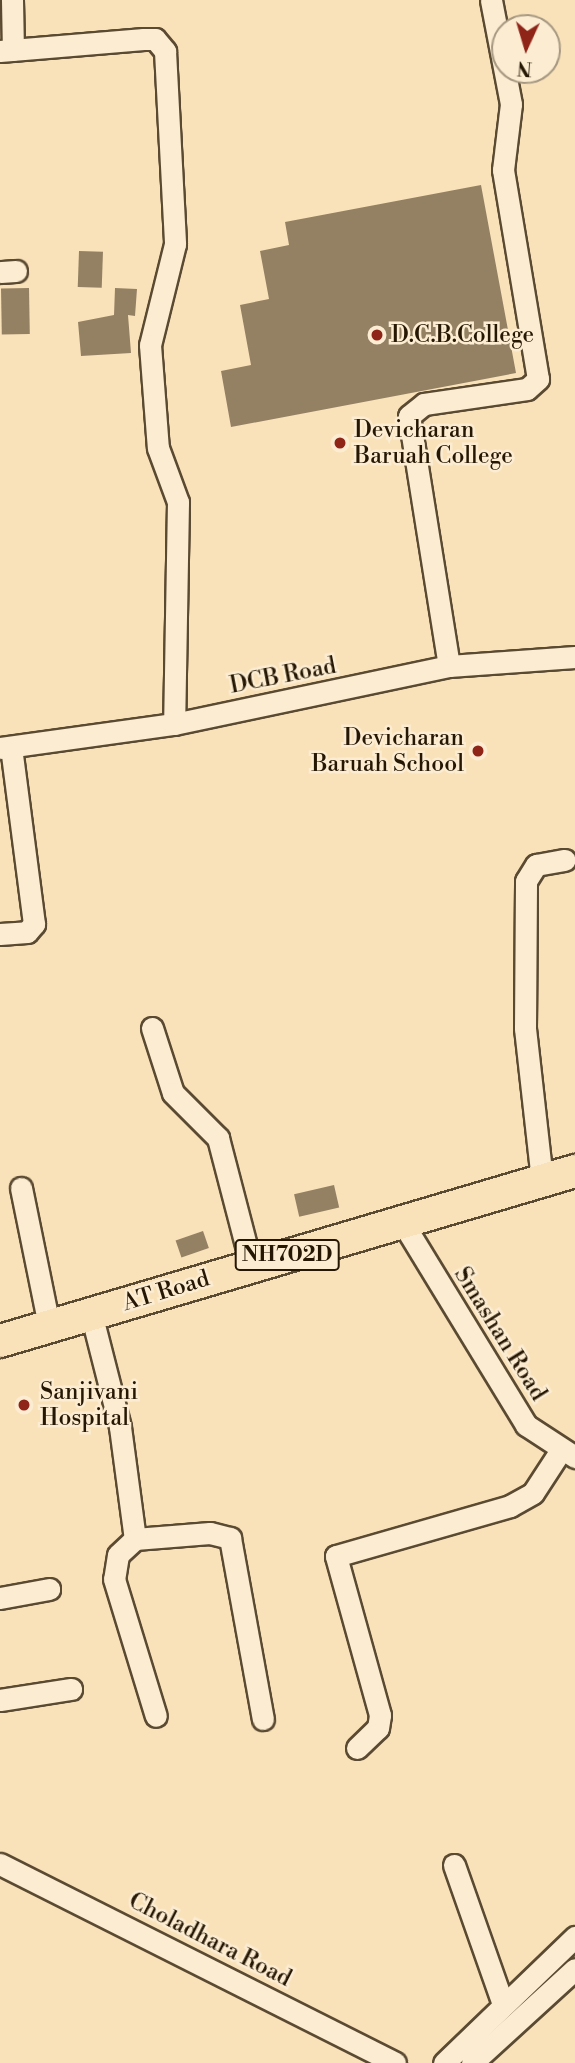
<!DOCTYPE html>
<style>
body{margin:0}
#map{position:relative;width:575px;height:2063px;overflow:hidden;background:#f9e2ba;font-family:"Libre Bodoni",serif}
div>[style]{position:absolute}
.building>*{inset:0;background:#948163;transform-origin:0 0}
.roads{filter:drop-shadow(2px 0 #5b4a32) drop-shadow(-2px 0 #5b4a32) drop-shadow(0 2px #5b4a32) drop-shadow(0 -2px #5b4a32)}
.minor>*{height:21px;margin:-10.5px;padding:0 10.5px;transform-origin:10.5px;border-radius:10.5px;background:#fbecd2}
.highway>*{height:32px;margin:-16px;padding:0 16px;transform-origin:16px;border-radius:16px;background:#f9e2ba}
.dots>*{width:19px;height:19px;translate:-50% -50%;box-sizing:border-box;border:4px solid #fbecd2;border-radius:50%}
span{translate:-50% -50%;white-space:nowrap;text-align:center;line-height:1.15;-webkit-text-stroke:5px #fbecd2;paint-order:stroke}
.shield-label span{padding:2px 5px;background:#fbecd2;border:2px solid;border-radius:5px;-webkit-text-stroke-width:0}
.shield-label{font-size:21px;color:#261704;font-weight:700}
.poi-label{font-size:23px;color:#261704}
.left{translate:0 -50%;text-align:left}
.right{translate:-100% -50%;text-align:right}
.street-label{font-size:23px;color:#261704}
.north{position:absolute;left:491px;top:14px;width:70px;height:70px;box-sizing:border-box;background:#fbecd2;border:2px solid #a69780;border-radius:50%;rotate:184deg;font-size:19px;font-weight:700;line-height:28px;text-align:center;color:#261704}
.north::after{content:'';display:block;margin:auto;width:24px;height:32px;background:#8f2418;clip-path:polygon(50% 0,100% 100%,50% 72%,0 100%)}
</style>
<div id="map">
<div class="building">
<div style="clip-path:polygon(481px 185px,516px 373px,231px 427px,221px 371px,251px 365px,240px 305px,269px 299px,260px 251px,289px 245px,285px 222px)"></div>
<div style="left:79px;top:251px;width:24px;height:36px;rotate:2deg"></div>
<div style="left:29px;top:288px;width:46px;height:28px;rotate:89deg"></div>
<div style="clip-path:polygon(115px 288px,137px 289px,135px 316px,128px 315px,131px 353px,81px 356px,78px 322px,114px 315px)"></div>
<div style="left:334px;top:1185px;width:23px;height:41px;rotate:77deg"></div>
<div style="left:203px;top:1231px;width:18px;height:29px;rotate:71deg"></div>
</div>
<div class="roads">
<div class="minor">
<div style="left:12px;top:0;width:50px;rotate:88.9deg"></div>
<div style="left:0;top:51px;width:144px;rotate:-4.8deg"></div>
<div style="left:144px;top:39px;width:11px"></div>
<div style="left:155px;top:39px;width:16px;rotate:50deg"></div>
<div style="left:165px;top:51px;width:193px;rotate:87deg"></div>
<div style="left:175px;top:244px;width:104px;rotate:103.9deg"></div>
<div style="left:150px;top:345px;width:103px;rotate:85.6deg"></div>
<div style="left:158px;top:448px;width:58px;rotate:69.7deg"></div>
<div style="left:178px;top:502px;width:222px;rotate:91deg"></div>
<div style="left:0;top:272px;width:16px;rotate:-4deg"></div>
<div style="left:449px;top:666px;width:253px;rotate:-99.1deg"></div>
<div style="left:409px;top:416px;width:19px;rotate:-39deg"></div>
<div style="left:424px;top:404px;width:104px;rotate:-8.3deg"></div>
<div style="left:527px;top:389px;width:15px;rotate:-42deg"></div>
<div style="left:538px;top:379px;width:212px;rotate:-99.5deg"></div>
<div style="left:503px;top:170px;width:66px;rotate:-83.1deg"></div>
<div style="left:511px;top:104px;width:106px;rotate:-100.9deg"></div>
<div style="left:0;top:748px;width:176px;rotate:-7.9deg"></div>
<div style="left:174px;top:724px;width:281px;rotate:-11.9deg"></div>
<div style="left:449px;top:666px;width:126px;rotate:-4.1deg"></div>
<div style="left:0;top:934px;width:27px;rotate:-4deg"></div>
<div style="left:27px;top:932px;width:11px;rotate:-49deg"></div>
<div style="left:34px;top:924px;width:178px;rotate:-97.4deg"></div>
<div style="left:152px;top:1028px;width:68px;rotate:72.1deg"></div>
<div style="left:173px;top:1093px;width:64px;rotate:45deg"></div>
<div style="left:218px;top:1138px;width:131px;rotate:75.4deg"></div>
<div style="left:542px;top:1180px;width:153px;rotate:-96.4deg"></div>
<div style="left:525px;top:1028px;width:147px;rotate:-89.6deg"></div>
<div style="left:526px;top:881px;width:19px;rotate:-58deg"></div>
<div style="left:536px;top:865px;width:29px;rotate:-10deg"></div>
<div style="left:21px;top:1188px;width:141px;rotate:78.5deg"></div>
<div style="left:401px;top:1220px;width:240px;rotate:58.6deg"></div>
<div style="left:526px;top:1425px;width:59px;rotate:33.1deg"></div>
<div style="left:91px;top:1313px;width:118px;rotate:75.7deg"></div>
<div style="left:120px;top:1427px;width:113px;rotate:82.4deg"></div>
<div style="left:135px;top:1539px;width:23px;rotate:137deg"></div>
<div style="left:118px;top:1555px;width:24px;rotate:99deg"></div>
<div style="left:114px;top:1579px;width:143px;rotate:73deg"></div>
<div style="left:135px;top:1539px;width:75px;rotate:-4.6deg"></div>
<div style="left:210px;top:1533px;width:21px;rotate:14deg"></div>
<div style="left:230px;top:1538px;width:184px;rotate:79.7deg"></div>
<div style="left:0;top:1598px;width:50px;rotate:-10.4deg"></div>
<div style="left:0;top:1700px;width:72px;rotate:-8.8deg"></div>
<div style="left:357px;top:1748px;width:29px;rotate:-44deg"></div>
<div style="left:378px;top:1728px;width:13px;rotate:-81deg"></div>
<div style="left:380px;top:1715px;width:165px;rotate:-105.5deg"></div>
<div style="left:336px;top:1556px;width:181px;rotate:-16deg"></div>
<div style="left:510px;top:1506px;width:26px;rotate:-29deg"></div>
<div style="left:533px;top:1493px;width:51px;rotate:-56.9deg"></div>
<div style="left:0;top:1864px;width:442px;rotate:26.7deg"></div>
<div style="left:454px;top:1865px;width:147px;rotate:70.6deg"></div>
<div style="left:444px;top:2063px;width:182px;rotate:-43.9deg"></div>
<div style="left:472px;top:2063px;width:139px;rotate:-42.4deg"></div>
</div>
<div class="highway">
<div style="left:0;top:1341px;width:600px;rotate:-16.47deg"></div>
</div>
</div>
<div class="dots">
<div style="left:377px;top:335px;background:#8f2418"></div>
<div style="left:340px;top:443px;background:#8f2418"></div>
<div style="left:478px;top:751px;background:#8f2418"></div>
<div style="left:24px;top:1405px;background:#8f2418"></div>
</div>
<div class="shield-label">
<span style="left:287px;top:1255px">NH702D</span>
</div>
<div class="poi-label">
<span class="left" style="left:391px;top:335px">D.C.B.College</span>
<span class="left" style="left:354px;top:443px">Devicharan<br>Baruah College</span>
<span class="right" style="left:464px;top:751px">Devicharan<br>Baruah School</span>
<span class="left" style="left:40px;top:1405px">Sanjivani<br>Hospital</span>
</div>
<div class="street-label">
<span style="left:283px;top:676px;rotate:-11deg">DCB Road</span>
<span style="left:166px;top:1291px;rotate:-17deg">AT Road</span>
<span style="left:500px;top:1334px;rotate:58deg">Smashan Road</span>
<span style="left:210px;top:1940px;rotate:27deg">Choladhara Road</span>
</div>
<div class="north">N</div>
</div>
